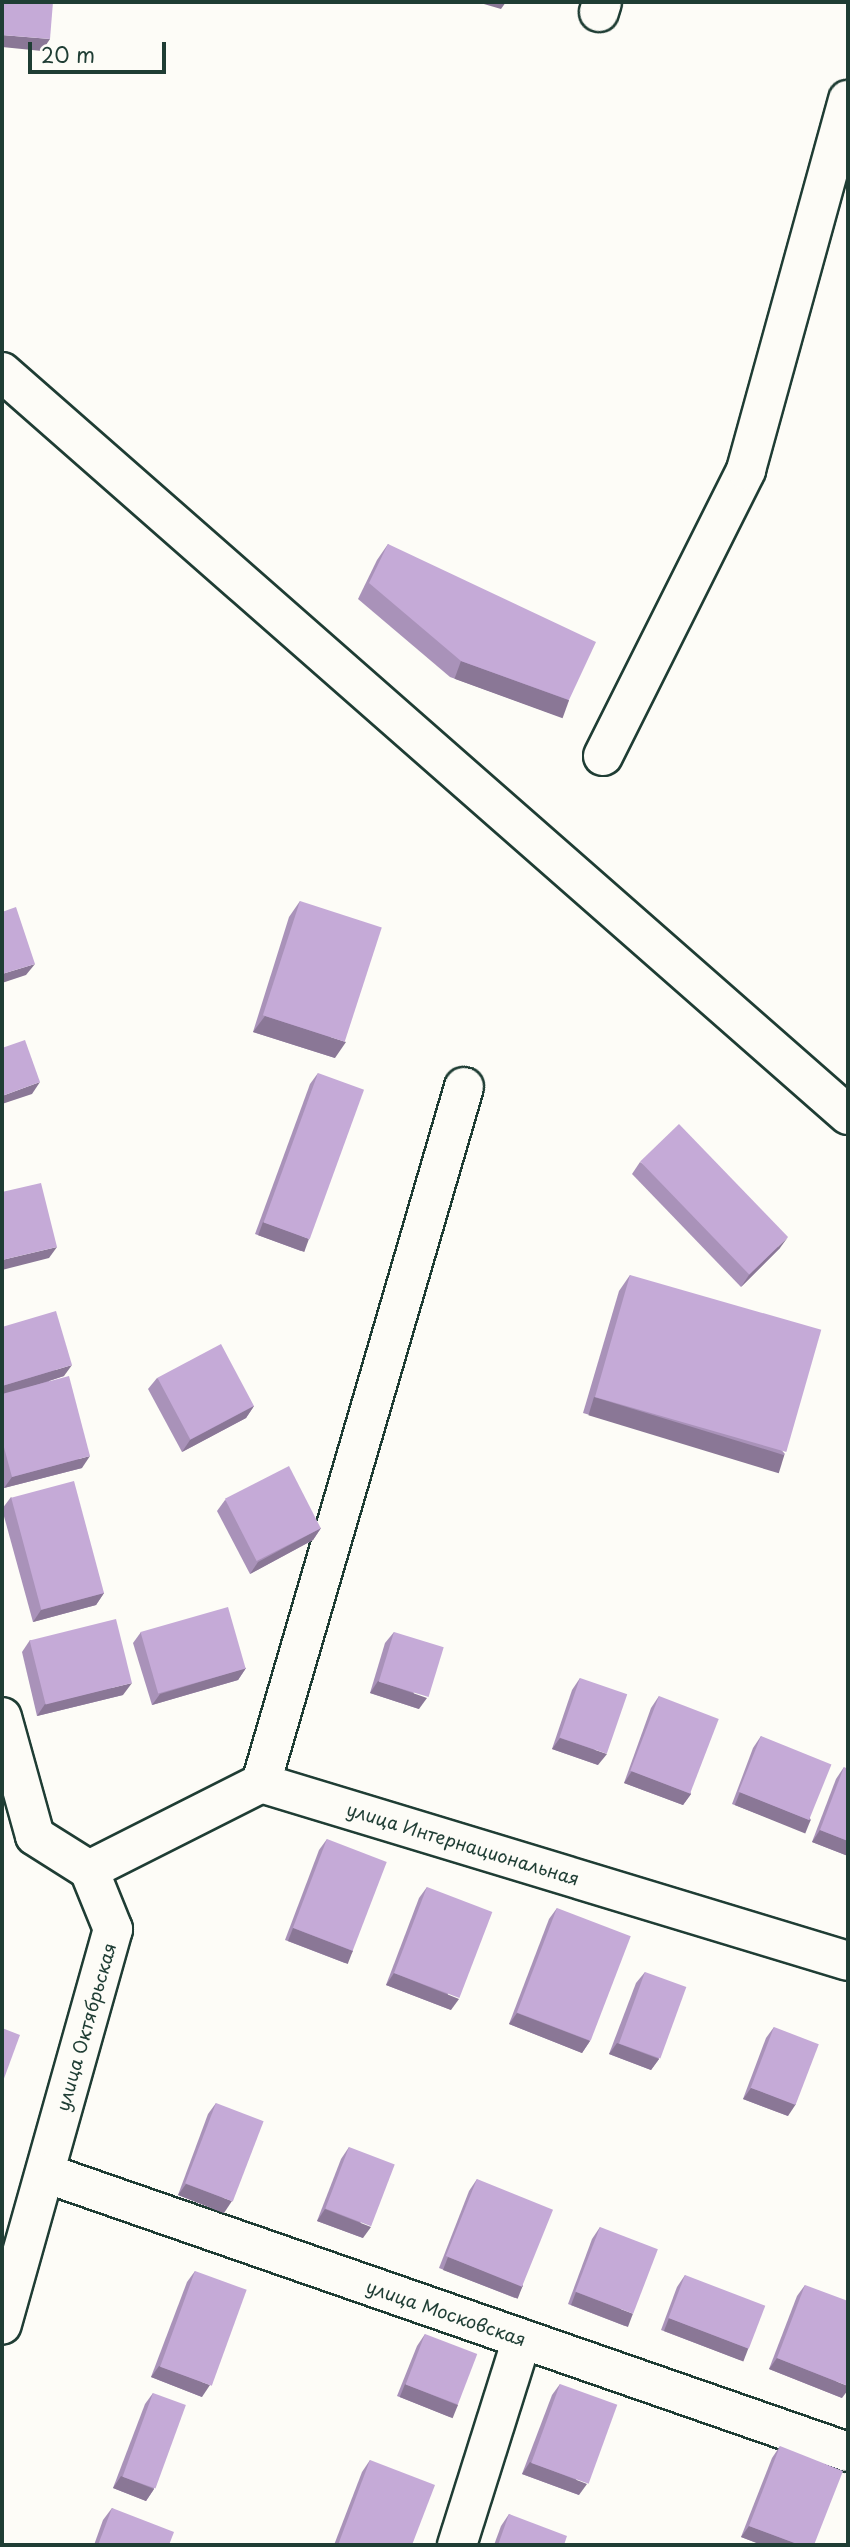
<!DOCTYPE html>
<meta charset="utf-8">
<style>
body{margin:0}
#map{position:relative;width:850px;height:2547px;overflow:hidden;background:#fdfcf7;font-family:"Playpen Sans",sans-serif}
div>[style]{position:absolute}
.roads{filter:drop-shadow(2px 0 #1f3d34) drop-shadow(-2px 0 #1f3d34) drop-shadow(0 2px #1f3d34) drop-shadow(0 -2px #1f3d34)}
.minor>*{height:38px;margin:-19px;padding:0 19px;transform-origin:19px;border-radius:19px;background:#fdfcf7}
.wall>*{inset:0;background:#a992b9}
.shaded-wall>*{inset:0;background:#8a7796;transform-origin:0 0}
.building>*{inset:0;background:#c5aad7;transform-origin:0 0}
span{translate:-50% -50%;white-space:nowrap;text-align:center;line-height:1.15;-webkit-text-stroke:5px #fdfcf7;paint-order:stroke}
.street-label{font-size:18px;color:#1f3d34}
.frame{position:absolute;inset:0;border:4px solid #1f3d34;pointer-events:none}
.scale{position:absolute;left:28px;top:42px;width:138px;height:32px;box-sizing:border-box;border:4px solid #1f3d34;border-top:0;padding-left:9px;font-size:21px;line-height:24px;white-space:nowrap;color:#1f3d34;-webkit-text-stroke:5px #fdfcf7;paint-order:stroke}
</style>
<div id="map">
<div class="roads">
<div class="minor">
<div style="left:599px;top:12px;width:10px;rotate:-73deg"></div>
<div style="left:2px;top:372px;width:1126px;rotate:41.29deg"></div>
<div style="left:603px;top:756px;width:320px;rotate:-63.4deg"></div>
<div style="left:746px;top:470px;width:384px;rotate:-74.6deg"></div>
<div style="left:2px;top:1717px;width:123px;rotate:74.5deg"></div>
<div style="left:35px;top:1836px;width:64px;rotate:32.2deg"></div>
<div style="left:89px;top:1870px;width:64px;rotate:67.9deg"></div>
<div style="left:113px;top:1929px;width:411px;rotate:105.7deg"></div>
<div style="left:261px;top:1783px;width:725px;rotate:-73.74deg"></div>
<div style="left:89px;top:1870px;width:193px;rotate:-26.8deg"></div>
<div style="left:261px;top:1783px;width:613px;rotate:16.87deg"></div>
<div style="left:45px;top:2173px;width:850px;rotate:19.16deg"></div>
<div style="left:457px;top:2545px;width:216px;rotate:-72.5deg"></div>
</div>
</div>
<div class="wall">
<div style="clip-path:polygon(388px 544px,569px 700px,558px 716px,450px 677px,358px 599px,377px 560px)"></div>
<div style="clip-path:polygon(300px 901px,335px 1058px,253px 1032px,289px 917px)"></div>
<div style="clip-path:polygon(318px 1073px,301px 1251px,255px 1234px,310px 1084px)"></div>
<div style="clip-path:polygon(640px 1162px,780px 1248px,741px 1287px,632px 1174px)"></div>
<div style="clip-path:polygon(630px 1275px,785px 1454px,774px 1469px,583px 1413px,619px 1291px)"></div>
<div style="clip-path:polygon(2px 1327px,64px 1376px,49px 1381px,82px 1468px,4px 1488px,2px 1482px)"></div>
<div style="clip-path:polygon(157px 1378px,254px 1406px,246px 1418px,182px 1452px,148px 1389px)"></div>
<div style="clip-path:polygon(11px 1497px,104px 1593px,96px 1605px,33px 1622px,2px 1509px)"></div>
<div style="clip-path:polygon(225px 1500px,321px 1528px,313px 1540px,250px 1574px,217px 1511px)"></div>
<div style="clip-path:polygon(141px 1632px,246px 1668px,238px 1680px,152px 1705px,133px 1643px)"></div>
<div style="clip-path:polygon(394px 1632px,419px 1709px,370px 1693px,385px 1643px)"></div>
<div style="clip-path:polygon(30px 1640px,123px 1695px,37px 1716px,22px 1652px)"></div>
<div style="clip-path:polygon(580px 1678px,598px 1765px,552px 1749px,572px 1690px)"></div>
<div style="clip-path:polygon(659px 1696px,691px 1794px,683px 1805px,624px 1783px,651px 1708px)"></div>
<div style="clip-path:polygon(761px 1736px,811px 1820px,802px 1831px,732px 1804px,753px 1748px)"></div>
<div style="clip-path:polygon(844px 1767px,848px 1856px,812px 1842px,836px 1779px)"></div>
<div style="clip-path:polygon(327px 1839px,353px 1951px,345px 1963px,285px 1940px,319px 1850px)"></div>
<div style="clip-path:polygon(427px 1887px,451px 2010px,386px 1985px,419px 1898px)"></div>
<div style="clip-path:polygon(557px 1908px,590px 2041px,582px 2053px,509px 2024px,549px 1919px)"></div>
<div style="clip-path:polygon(645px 1972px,659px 2059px,651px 2070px,609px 2054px,636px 1983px)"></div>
<div style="clip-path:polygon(774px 2027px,788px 2116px,743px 2099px,766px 2038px)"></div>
<div style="clip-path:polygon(216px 2103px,224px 2213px,178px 2195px,208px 2114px)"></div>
<div style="clip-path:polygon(349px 2147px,363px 2238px,317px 2221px,341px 2159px)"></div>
<div style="clip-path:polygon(477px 2179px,523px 2286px,515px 2298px,439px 2268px,469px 2191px)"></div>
<div style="clip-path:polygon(600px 2227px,625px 2326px,568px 2304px,592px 2239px)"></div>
<div style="clip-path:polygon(195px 2271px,202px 2397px,151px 2377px,187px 2282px)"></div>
<div style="clip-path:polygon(685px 2275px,748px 2348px,740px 2360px,661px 2330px,677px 2287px)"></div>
<div style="clip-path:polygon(805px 2285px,842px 2398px,769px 2369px,797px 2296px)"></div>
<div style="clip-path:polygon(425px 2334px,458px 2405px,450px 2417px,397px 2396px,417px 2346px)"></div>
<div style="clip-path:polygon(560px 2384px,579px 2495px,522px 2474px,552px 2395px)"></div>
<div style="clip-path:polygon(153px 2393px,154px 2489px,146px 2501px,113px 2488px,145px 2404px)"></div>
<div style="clip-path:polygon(780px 2446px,814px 2545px,762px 2545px,741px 2537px,772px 2458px)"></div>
<div style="clip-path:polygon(370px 2460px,412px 2545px,334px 2545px,362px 2472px)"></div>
<div style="clip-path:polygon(112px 2508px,169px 2545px,94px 2545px,103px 2520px)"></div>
<div style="clip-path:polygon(509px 2514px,564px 2545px,494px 2545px,501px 2526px)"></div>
</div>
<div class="shaded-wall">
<div style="clip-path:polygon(477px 2px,506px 2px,501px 9px)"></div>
<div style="clip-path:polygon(2px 35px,50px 39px,42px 51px,2px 47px)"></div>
<div style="left:461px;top:661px;width:115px;height:19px;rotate:20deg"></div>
<div style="clip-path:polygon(35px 964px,26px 975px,2px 983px,2px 974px)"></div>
<div style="clip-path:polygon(265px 1016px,346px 1042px,335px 1058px,253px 1032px)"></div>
<div style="clip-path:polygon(40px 1082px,32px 1094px,2px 1104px,2px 1096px)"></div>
<div style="left:263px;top:1222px;width:49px;height:14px;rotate:20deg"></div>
<div style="clip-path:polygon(788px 1237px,780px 1248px,741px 1287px,749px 1275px)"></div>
<div style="clip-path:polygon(57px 1247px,49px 1258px,2px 1270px,2px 1260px)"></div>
<div style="clip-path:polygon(72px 1365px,64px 1376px,2px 1396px,2px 1386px)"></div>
<div style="left:594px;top:1397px;width:199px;height:19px;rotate:17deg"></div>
<div style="clip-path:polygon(254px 1406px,246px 1418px,182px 1452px,190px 1440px)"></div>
<div style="clip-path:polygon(90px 1456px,82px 1468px,4px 1488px,12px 1477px)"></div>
<div style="clip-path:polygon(321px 1528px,313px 1540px,250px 1574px,258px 1562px)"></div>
<div style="clip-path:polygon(104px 1593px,96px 1605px,33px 1622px,41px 1610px)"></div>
<div style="clip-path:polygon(246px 1668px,238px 1680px,152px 1705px,160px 1694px)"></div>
<div style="clip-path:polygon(378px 1681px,427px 1698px,419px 1709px,370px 1693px)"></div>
<div style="clip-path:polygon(132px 1683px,123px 1695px,37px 1716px,45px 1704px)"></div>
<div style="clip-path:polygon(560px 1738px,607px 1754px,598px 1765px,552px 1749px)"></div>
<div style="clip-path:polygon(632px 1771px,691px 1794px,683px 1805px,624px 1783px)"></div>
<div style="left:740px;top:1792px;width:76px;height:14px;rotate:22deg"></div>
<div style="clip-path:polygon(820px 1830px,848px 1841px,848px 1856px,812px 1842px)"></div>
<div style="left:293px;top:1928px;width:64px;height:14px;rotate:21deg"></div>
<div style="clip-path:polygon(394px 1973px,459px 1999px,451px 2010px,386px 1985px)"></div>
<div style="clip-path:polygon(517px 2013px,590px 2041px,582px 2053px,509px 2024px)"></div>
<div style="clip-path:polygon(617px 2043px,659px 2059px,651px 2070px,609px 2054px)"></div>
<div style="clip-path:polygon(751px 2088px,796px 2104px,788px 2116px,743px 2099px)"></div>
<div style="clip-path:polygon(186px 2184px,232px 2201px,224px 2213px,178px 2195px)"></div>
<div style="clip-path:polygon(325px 2209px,371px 2227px,363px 2238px,317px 2221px)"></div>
<div style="left:448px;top:2257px;width:80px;height:14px;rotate:21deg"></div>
<div style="left:576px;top:2292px;width:61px;height:14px;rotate:21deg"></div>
<div style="left:669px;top:2318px;width:85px;height:14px;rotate:21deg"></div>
<div style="clip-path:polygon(777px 2358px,848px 2386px,848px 2390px,842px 2398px,769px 2369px)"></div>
<div style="clip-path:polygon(159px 2366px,210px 2385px,202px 2397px,151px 2377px)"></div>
<div style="left:405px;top:2384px;width:57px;height:14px;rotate:22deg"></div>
<div style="clip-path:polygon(530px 2462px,587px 2484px,579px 2495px,522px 2474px)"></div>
<div style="clip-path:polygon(121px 2476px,154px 2489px,146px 2501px,113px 2488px)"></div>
<div style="clip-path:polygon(749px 2526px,800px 2545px,762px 2545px,741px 2537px)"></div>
</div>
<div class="building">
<div style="clip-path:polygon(2px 2px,53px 2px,50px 39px,2px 35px)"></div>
<div style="clip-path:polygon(388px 544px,596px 642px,569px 700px,461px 661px,369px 583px)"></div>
<div style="left:300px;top:901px;width:86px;height:120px;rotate:18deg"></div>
<div style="clip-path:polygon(16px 907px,35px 964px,2px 974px,2px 912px)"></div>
<div style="clip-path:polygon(25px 1040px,40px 1082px,2px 1096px,2px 1048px)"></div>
<div style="left:318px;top:1073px;width:49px;height:159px;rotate:20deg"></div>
<div style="left:679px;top:1124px;width:157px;height:54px;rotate:46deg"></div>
<div style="clip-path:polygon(41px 1183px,57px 1247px,2px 1260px,2px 1192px)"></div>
<div style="left:630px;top:1275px;width:199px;height:127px;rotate:16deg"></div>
<div style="clip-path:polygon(56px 1311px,72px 1365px,2px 1386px,2px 1327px)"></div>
<div style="left:221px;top:1344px;width:70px;height:72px;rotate:62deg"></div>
<div style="clip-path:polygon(69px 1376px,90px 1456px,12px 1477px,2px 1440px,2px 1394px)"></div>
<div style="left:289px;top:1466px;width:70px;height:72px;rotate:63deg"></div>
<div style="left:74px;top:1481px;width:116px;height:65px;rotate:75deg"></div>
<div style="left:228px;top:1607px;width:64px;height:91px;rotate:74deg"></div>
<div style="left:116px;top:1619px;width:66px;height:89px;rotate:76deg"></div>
<div style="left:394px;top:1632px;width:52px;height:52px;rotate:17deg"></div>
<div style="left:580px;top:1678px;width:50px;height:63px;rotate:19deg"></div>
<div style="left:659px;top:1696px;width:64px;height:80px;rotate:21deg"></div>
<div style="left:761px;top:1736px;width:76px;height:60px;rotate:22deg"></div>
<div style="clip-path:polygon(844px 1767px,848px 1769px,848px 1841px,820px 1830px)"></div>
<div style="left:327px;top:1839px;width:64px;height:95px;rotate:21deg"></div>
<div style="left:427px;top:1887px;width:70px;height:92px;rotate:21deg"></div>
<div style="left:557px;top:1908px;width:79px;height:112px;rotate:21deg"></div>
<div style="left:645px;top:1972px;width:44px;height:76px;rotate:20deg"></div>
<div style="left:774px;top:2027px;width:48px;height:65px;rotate:21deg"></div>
<div style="clip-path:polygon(2px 2028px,20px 2035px,2px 2084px)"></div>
<div style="left:216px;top:2103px;width:51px;height:86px;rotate:21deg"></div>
<div style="left:349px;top:2147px;width:49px;height:66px;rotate:21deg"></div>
<div style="left:477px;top:2179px;width:82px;height:83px;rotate:22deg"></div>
<div style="left:600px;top:2227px;width:62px;height:69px;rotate:21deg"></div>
<div style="left:195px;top:2271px;width:55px;height:102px;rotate:20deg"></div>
<div style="left:685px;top:2275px;width:86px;height:46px;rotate:21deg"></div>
<div style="clip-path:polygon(805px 2285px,848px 2301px,848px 2386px,777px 2358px)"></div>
<div style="left:425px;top:2334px;width:56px;height:54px;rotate:21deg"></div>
<div style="left:560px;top:2384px;width:61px;height:84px;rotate:20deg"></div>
<div style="left:153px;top:2393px;width:35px;height:89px;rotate:20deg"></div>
<div style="clip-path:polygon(780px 2446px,843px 2471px,814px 2545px,800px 2545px,749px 2526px)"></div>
<div style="clip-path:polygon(370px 2460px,435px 2485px,412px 2545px,338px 2545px)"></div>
<div style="clip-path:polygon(112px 2508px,174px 2532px,169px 2545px,98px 2545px)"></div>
<div style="clip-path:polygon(509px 2514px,567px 2536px,564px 2545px,498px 2545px)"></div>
</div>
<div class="street-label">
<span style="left:463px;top:1844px;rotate:17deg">улица Интернациональная</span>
<span style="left:86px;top:2027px;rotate:-74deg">улица Октябрьская</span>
<span style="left:446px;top:2313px;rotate:19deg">улица Московская</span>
</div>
<div class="frame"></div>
<div class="scale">20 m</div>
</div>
